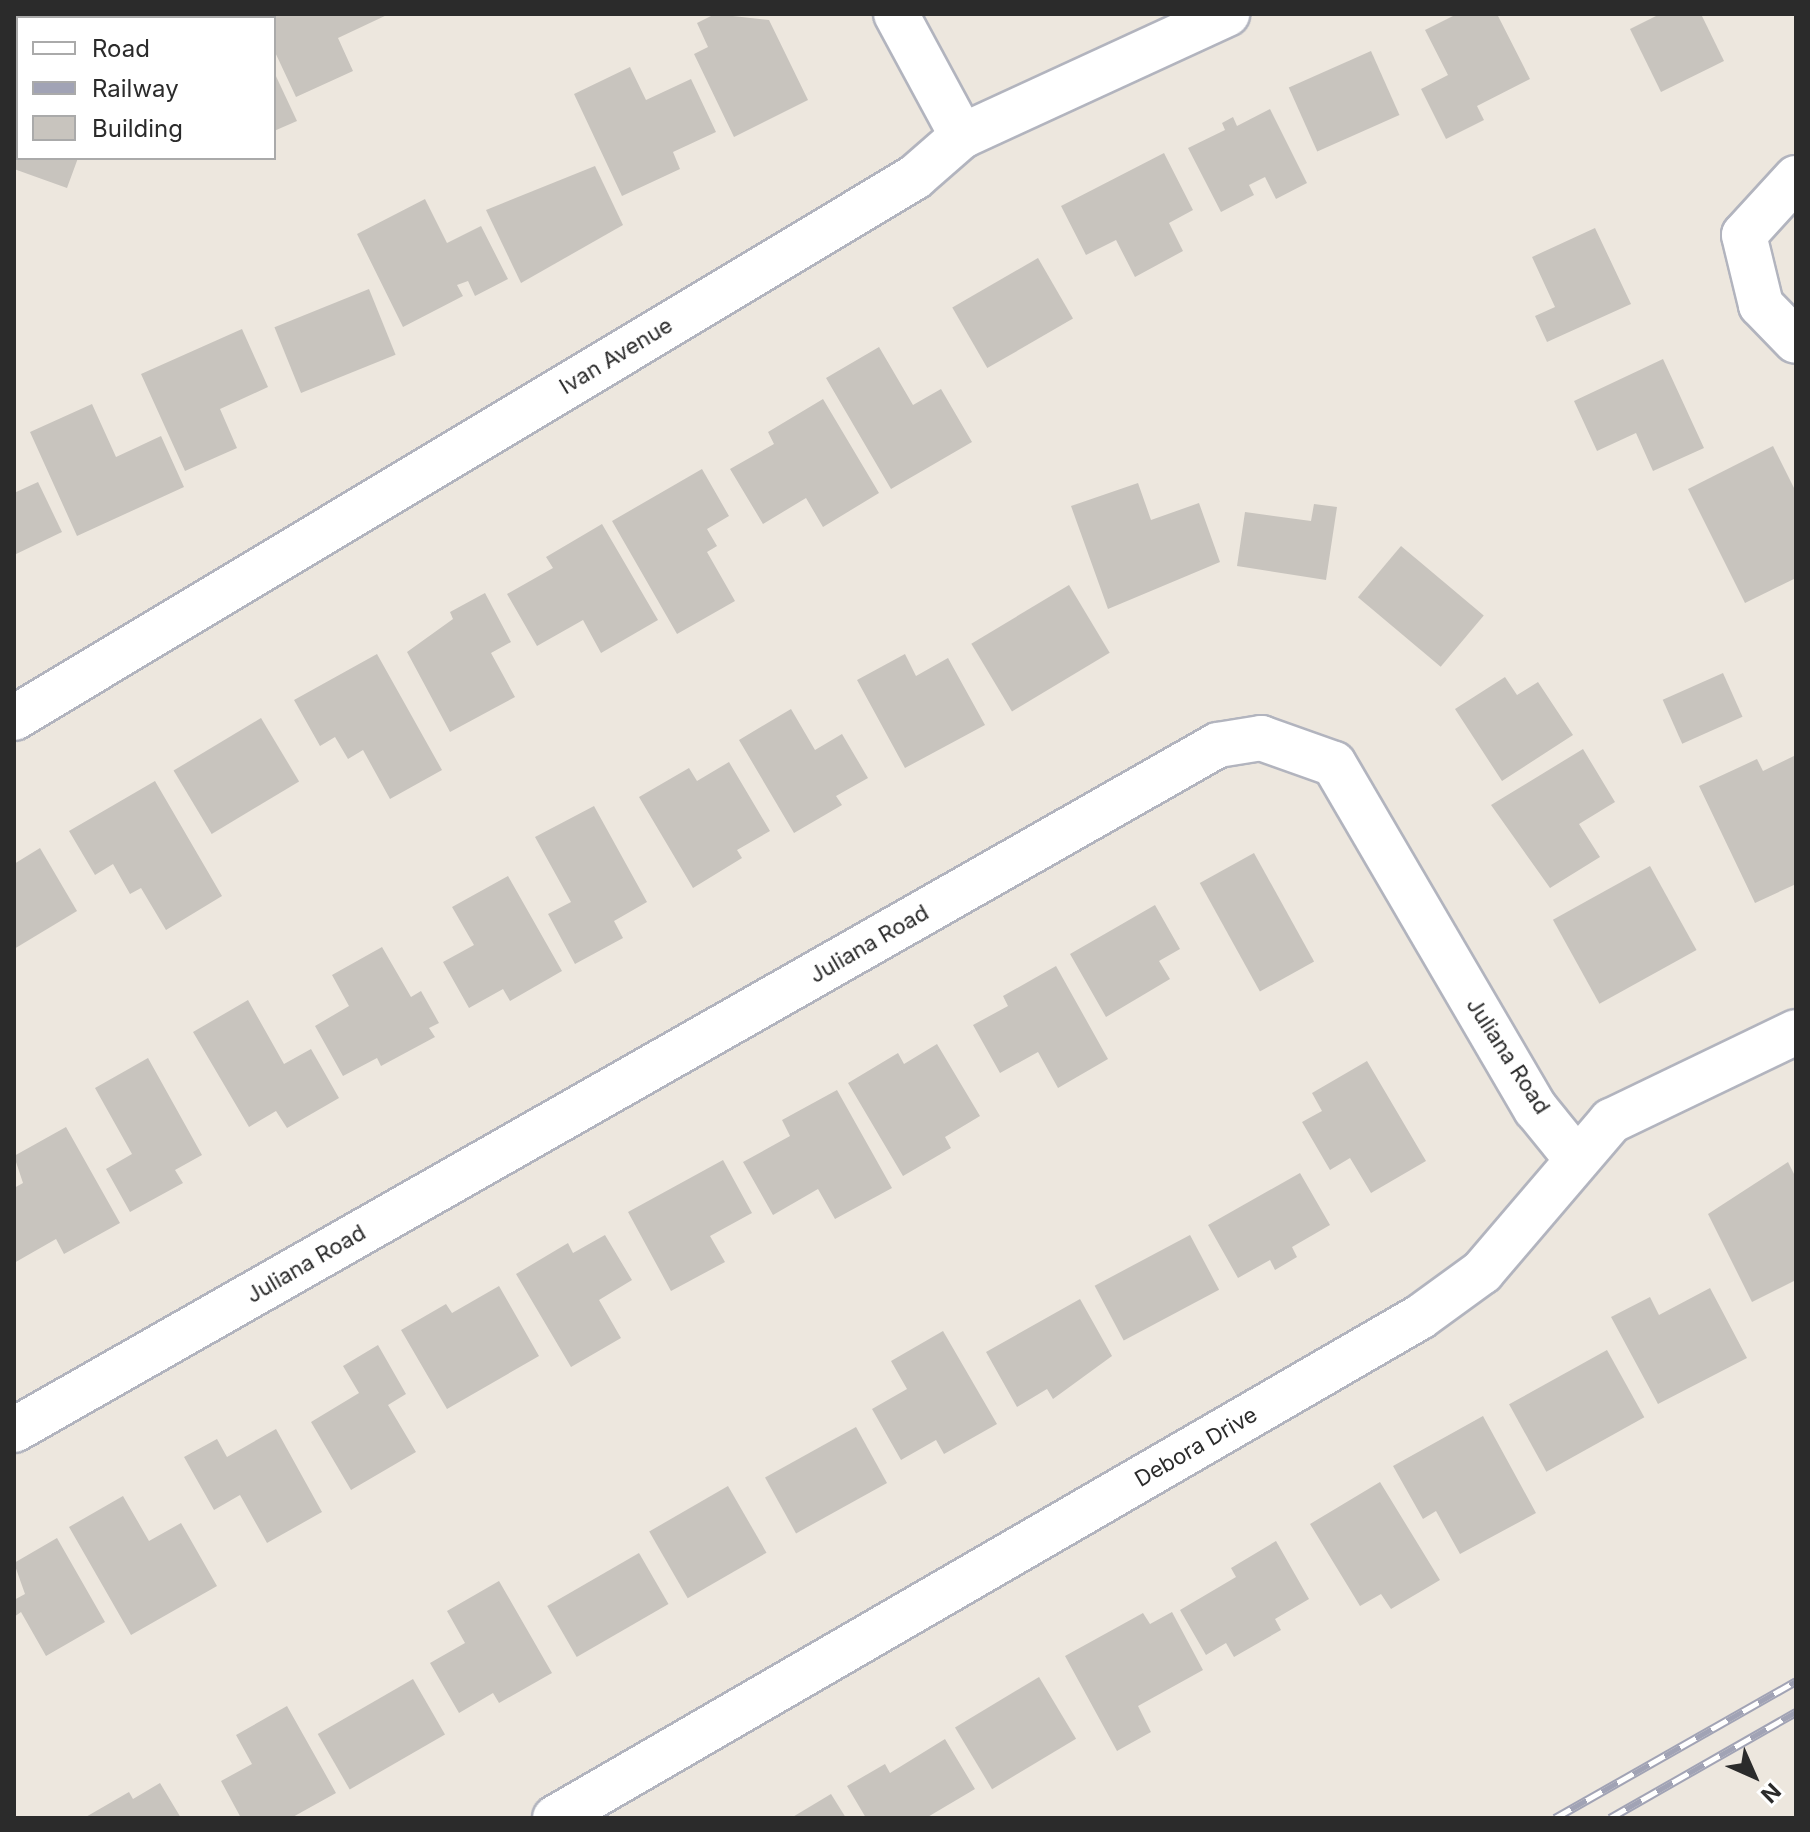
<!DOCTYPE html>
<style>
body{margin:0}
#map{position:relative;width:1810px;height:1832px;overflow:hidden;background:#ede7de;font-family:Inter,sans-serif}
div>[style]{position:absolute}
.building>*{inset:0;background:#c8c4be;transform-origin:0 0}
.roads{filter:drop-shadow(2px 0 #b2b4be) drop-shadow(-2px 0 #b2b4be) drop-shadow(0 2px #b2b4be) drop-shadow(0 -2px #b2b4be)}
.minor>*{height:44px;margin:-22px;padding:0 22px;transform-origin:22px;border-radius:22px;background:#fff}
.rail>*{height:9px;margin-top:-4.5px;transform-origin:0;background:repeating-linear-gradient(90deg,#fff 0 18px,#a1a3b5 0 36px);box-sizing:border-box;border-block:2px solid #a1a3b5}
span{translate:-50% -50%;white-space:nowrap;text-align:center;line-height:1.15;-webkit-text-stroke:7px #fff;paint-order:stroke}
.street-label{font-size:22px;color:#2b2b2b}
.frame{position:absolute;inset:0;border:16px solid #2b2b2b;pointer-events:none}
.legend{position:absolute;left:16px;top:16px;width:260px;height:144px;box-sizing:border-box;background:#fff;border:2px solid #aaa;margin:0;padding:10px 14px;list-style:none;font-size:24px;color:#2b2b2b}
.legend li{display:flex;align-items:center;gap:16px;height:40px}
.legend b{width:40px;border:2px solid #aaa}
.north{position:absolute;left:1714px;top:1736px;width:80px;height:80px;-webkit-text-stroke:6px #fff;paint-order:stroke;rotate:135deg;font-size:22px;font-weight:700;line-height:32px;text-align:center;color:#2b2b2b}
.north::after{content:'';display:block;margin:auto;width:28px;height:36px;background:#2b2b2b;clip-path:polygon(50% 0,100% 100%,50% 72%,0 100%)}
</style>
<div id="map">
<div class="building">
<div style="clip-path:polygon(257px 14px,389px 14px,338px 38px,353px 71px,296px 97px,274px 50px,274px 18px)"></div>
<div style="clip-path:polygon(715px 14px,769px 20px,808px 100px,734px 137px,694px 54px,708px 47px,697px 23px)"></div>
<div style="clip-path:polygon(1457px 14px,1497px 14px,1530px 79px,1477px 106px,1484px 120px,1446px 139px,1421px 89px,1448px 75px,1425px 30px)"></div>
<div style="clip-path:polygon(1660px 14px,1701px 14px,1724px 61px,1661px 92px,1630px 29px)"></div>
<div style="left:1371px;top:51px;width:70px;height:90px;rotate:66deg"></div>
<div style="clip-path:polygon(14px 64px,18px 158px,78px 158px,67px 188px,14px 169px)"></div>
<div style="clip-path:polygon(630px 67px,646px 100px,691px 79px,716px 132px,673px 152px,680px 169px,622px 196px,574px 94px)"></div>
<div style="clip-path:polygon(274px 72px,297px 121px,274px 131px)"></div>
<div style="clip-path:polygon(1270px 109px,1307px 183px,1276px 199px,1265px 177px,1249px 185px,1254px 195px,1221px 212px,1188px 148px,1225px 130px,1222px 123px,1233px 117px,1237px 126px)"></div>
<div style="clip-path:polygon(1164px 153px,1193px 210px,1169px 223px,1183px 251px,1135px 277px,1116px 240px,1086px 255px,1061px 206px)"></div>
<div style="clip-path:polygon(595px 166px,623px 225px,521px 283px,486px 210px)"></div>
<div style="clip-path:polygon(425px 199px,447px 243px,481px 226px,508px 279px,475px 296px,468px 281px,457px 285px,463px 296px,403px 327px,357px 234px)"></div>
<div style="clip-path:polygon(1595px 228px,1631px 304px,1547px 342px,1535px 316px,1555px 307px,1532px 257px)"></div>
<div style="left:1038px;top:258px;width:70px;height:99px;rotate:60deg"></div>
<div style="left:369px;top:289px;width:71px;height:102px;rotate:68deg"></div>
<div style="clip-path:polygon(242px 329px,268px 387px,220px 409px,237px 448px,185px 471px,141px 374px)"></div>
<div style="clip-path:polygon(879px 347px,913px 405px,941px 389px,972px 442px,891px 489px,826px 378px)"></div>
<div style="clip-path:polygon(1663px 359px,1704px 448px,1653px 471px,1636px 433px,1597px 451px,1574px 401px)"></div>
<div style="clip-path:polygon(823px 399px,879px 493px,823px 527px,806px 498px,763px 524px,730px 469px,774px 444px,768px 432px)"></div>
<div style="clip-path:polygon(92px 404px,116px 457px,161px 436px,184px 487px,77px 536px,30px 432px)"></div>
<div style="clip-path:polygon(1773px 446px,1796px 492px,1796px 578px,1745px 603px,1688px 489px)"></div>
<div style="clip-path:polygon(702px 469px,729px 516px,707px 529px,717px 546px,707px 552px,735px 601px,677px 634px,612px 521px)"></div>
<div style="clip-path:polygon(38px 482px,62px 532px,14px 555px,14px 493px)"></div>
<div style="clip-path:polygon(1138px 483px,1151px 520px,1199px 503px,1220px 562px,1108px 609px,1071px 506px)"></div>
<div style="clip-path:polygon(1314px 504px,1337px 507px,1326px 580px,1237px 566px,1245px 512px,1311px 521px)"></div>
<div style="clip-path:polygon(602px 524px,658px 620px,601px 653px,583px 620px,537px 646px,507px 594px,553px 568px,546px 557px)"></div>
<div style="left:1401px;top:546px;width:108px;height:67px;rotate:40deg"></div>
<div style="left:1069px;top:585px;width:79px;height:114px;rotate:59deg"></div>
<div style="clip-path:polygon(485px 593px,511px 642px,491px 653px,515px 697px,450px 732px,407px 652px,453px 619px,450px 612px)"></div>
<div style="clip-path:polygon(377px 654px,442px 770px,390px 799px,363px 750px,348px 759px,335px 737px,320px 746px,294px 700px)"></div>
<div style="clip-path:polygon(905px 654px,916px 676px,948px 658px,985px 725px,905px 768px,857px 680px)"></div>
<div style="left:1723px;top:673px;width:48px;height:66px;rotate:66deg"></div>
<div style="clip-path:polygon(1505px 677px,1517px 695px,1538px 682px,1573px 735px,1502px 781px,1455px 709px)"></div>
<div style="clip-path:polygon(791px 709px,815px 750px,842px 734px,868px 778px,836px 796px,842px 805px,794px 833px,739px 740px)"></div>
<div style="left:261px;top:718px;width:74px;height:102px;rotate:59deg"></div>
<div style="clip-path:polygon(1583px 749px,1615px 802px,1579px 824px,1600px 857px,1550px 888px,1491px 805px)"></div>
<div style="clip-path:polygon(1796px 755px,1796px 884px,1755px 903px,1699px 786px,1757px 759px,1763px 771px)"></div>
<div style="clip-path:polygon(729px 762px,770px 831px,737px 850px,742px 858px,693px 888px,639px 797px,689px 768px,697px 781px)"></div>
<div style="clip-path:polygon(155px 781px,222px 896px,166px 930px,141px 888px,130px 894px,113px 864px,95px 875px,69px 831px)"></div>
<div style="clip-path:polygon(594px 806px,647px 902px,614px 921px,623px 938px,575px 964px,548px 914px,571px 902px,535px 837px)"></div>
<div style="clip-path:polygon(40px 848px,77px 911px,14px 949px,14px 864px)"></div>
<div style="left:1254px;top:853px;width:124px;height:62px;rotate:61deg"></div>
<div style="left:1650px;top:866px;width:96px;height:111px;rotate:61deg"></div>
<div style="clip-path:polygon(508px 876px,562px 971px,510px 1001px,503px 989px,469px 1008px,443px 962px,474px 945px,452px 907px)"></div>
<div style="clip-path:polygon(1155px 905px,1180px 949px,1159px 961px,1170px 979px,1106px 1017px,1070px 954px)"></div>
<div style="clip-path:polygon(382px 947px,411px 997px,421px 991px,439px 1023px,429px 1028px,435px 1037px,381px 1066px,377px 1058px,343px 1076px,315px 1026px,349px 1006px,332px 975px)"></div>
<div style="clip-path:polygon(1056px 966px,1108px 1059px,1058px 1088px,1038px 1052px,1000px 1073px,973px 1025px,1008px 1006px,1003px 996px)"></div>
<div style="clip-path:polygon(248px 1000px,284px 1064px,311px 1049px,339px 1098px,287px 1128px,276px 1111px,249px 1127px,193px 1032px)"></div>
<div style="clip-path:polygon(937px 1044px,980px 1116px,945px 1137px,951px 1148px,903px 1176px,848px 1083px,898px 1053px,904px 1064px)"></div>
<div style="clip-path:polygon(148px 1058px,202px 1155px,175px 1170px,183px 1183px,130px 1212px,106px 1169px,132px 1154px,95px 1088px)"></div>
<div style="clip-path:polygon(1367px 1061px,1426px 1161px,1371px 1193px,1350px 1158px,1330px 1170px,1302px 1122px,1322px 1111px,1312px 1093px)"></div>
<div style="clip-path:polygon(837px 1090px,892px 1188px,835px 1219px,818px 1189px,773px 1215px,743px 1162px,790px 1136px,782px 1120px)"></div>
<div style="clip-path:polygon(66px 1127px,120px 1223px,64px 1254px,56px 1239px,14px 1263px,14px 1188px,23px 1183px,14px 1156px)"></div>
<div style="clip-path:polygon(723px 1160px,752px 1213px,710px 1236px,725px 1262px,671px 1291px,628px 1212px)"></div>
<div style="clip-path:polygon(1788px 1162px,1796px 1178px,1796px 1280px,1752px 1302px,1708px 1214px)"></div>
<div style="clip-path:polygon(1300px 1173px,1330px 1225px,1292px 1247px,1297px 1257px,1275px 1270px,1270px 1260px,1238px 1278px,1208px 1225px)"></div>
<div style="clip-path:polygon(605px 1235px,632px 1280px,599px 1300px,621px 1338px,571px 1367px,516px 1274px,568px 1243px,573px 1253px)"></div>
<div style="left:1190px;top:1235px;width:62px;height:108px;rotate:62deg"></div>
<div style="clip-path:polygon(499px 1286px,539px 1356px,447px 1409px,401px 1330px,446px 1304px,452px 1313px)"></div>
<div style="clip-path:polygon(1710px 1288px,1747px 1358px,1658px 1404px,1611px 1317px,1650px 1297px,1659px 1315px)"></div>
<div style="clip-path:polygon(1080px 1299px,1112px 1356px,1053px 1399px,1047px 1389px,1017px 1407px,986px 1352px)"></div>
<div style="clip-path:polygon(943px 1331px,997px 1424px,944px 1454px,936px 1440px,901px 1460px,872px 1409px,907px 1389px,891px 1361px)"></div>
<div style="clip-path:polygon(378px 1345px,406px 1394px,388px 1405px,416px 1452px,351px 1490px,311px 1422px,359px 1393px,343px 1366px)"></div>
<div style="left:1607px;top:1350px;width:77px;height:112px;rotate:61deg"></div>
<div style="clip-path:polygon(1483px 1416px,1536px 1513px,1460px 1554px,1436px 1511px,1423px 1519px,1393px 1466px)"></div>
<div style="left:856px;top:1427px;width:64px;height:104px;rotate:61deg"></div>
<div style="clip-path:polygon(276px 1429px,322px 1512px,267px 1543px,240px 1495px,214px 1510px,184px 1457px,217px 1439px,227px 1457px)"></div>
<div style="clip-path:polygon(1380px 1482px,1440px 1580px,1391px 1609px,1381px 1594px,1360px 1606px,1310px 1524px)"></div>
<div style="left:728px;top:1486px;width:77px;height:91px;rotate:60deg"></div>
<div style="clip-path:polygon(123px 1496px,149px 1541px,181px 1523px,217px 1586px,131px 1635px,69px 1527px)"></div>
<div style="clip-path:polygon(57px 1538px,105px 1622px,46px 1656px,21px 1612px,14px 1617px,14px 1600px,25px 1594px,14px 1563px)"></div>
<div style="clip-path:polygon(1276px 1541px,1309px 1599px,1275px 1619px,1281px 1630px,1234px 1657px,1226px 1643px,1206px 1655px,1180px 1610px,1236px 1577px,1231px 1568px)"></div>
<div style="left:639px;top:1553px;width:59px;height:106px;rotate:60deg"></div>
<div style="clip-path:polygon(499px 1581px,552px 1673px,499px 1703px,493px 1693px,459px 1713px,430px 1663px,465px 1643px,447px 1611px)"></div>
<div style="clip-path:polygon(1172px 1612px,1203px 1670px,1138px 1706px,1151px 1732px,1117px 1751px,1065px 1656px,1143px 1613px,1150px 1624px)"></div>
<div style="left:1039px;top:1677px;width:72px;height:98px;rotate:59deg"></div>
<div style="left:413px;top:1679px;width:64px;height:110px;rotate:60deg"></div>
<div style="clip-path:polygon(287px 1706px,336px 1793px,291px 1818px,241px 1818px,221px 1781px,252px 1764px,236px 1735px)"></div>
<div style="clip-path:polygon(945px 1739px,975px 1789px,926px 1818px,866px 1818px,847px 1786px,885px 1764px,890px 1773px)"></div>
<div style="clip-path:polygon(160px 1783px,181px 1818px,84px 1818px,129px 1792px,133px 1799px)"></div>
<div style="clip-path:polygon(831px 1794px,846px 1818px,791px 1818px)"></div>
</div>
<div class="roads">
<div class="minor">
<div style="left:896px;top:14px;width:139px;rotate:61.6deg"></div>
<div style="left:1796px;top:178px;width:77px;rotate:132.4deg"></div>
<div style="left:1744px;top:235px;width:72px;rotate:76.3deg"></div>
<div style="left:1761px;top:305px;width:50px;rotate:45.8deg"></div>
<div style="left:14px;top:718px;width:1051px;rotate:-30.98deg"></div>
<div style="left:915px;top:177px;width:62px;rotate:-41.1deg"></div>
<div style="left:962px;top:136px;width:292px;rotate:-24.7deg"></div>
<div style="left:14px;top:1430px;width:1385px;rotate:-29.64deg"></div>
<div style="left:1218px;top:745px;width:44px;rotate:-9.2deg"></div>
<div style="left:1261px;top:738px;width:77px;rotate:19.6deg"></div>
<div style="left:1334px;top:764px;width:400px;rotate:59.7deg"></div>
<div style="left:1536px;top:1109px;width:60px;rotate:51deg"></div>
<div style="left:555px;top:1818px;width:1000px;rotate:-30.08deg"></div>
<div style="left:1420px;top:1317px;width:77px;rotate:-36deg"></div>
<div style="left:1482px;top:1272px;width:199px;rotate:-49.5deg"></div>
<div style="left:1611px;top:1121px;width:205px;rotate:-25.7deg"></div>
</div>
</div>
<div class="rail">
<div style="left:1555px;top:1818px;width:277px;rotate:-29.6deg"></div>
<div style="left:1610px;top:1818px;width:214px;rotate:-29.7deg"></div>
</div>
<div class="street-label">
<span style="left:616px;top:356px;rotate:-31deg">Ivan Avenue</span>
<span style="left:869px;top:944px;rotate:-30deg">Juliana Road</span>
<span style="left:1508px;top:1056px;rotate:57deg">Juliana Road</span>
<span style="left:306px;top:1264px;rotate:-30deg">Juliana Road</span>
<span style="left:1196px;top:1447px;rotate:-30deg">Debora Drive</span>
</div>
<div class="frame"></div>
<ul class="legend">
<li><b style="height:10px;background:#fff"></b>Road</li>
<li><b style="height:10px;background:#a1a3b5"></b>Railway</li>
<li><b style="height:22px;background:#c8c4be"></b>Building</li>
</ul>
<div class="north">N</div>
</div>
